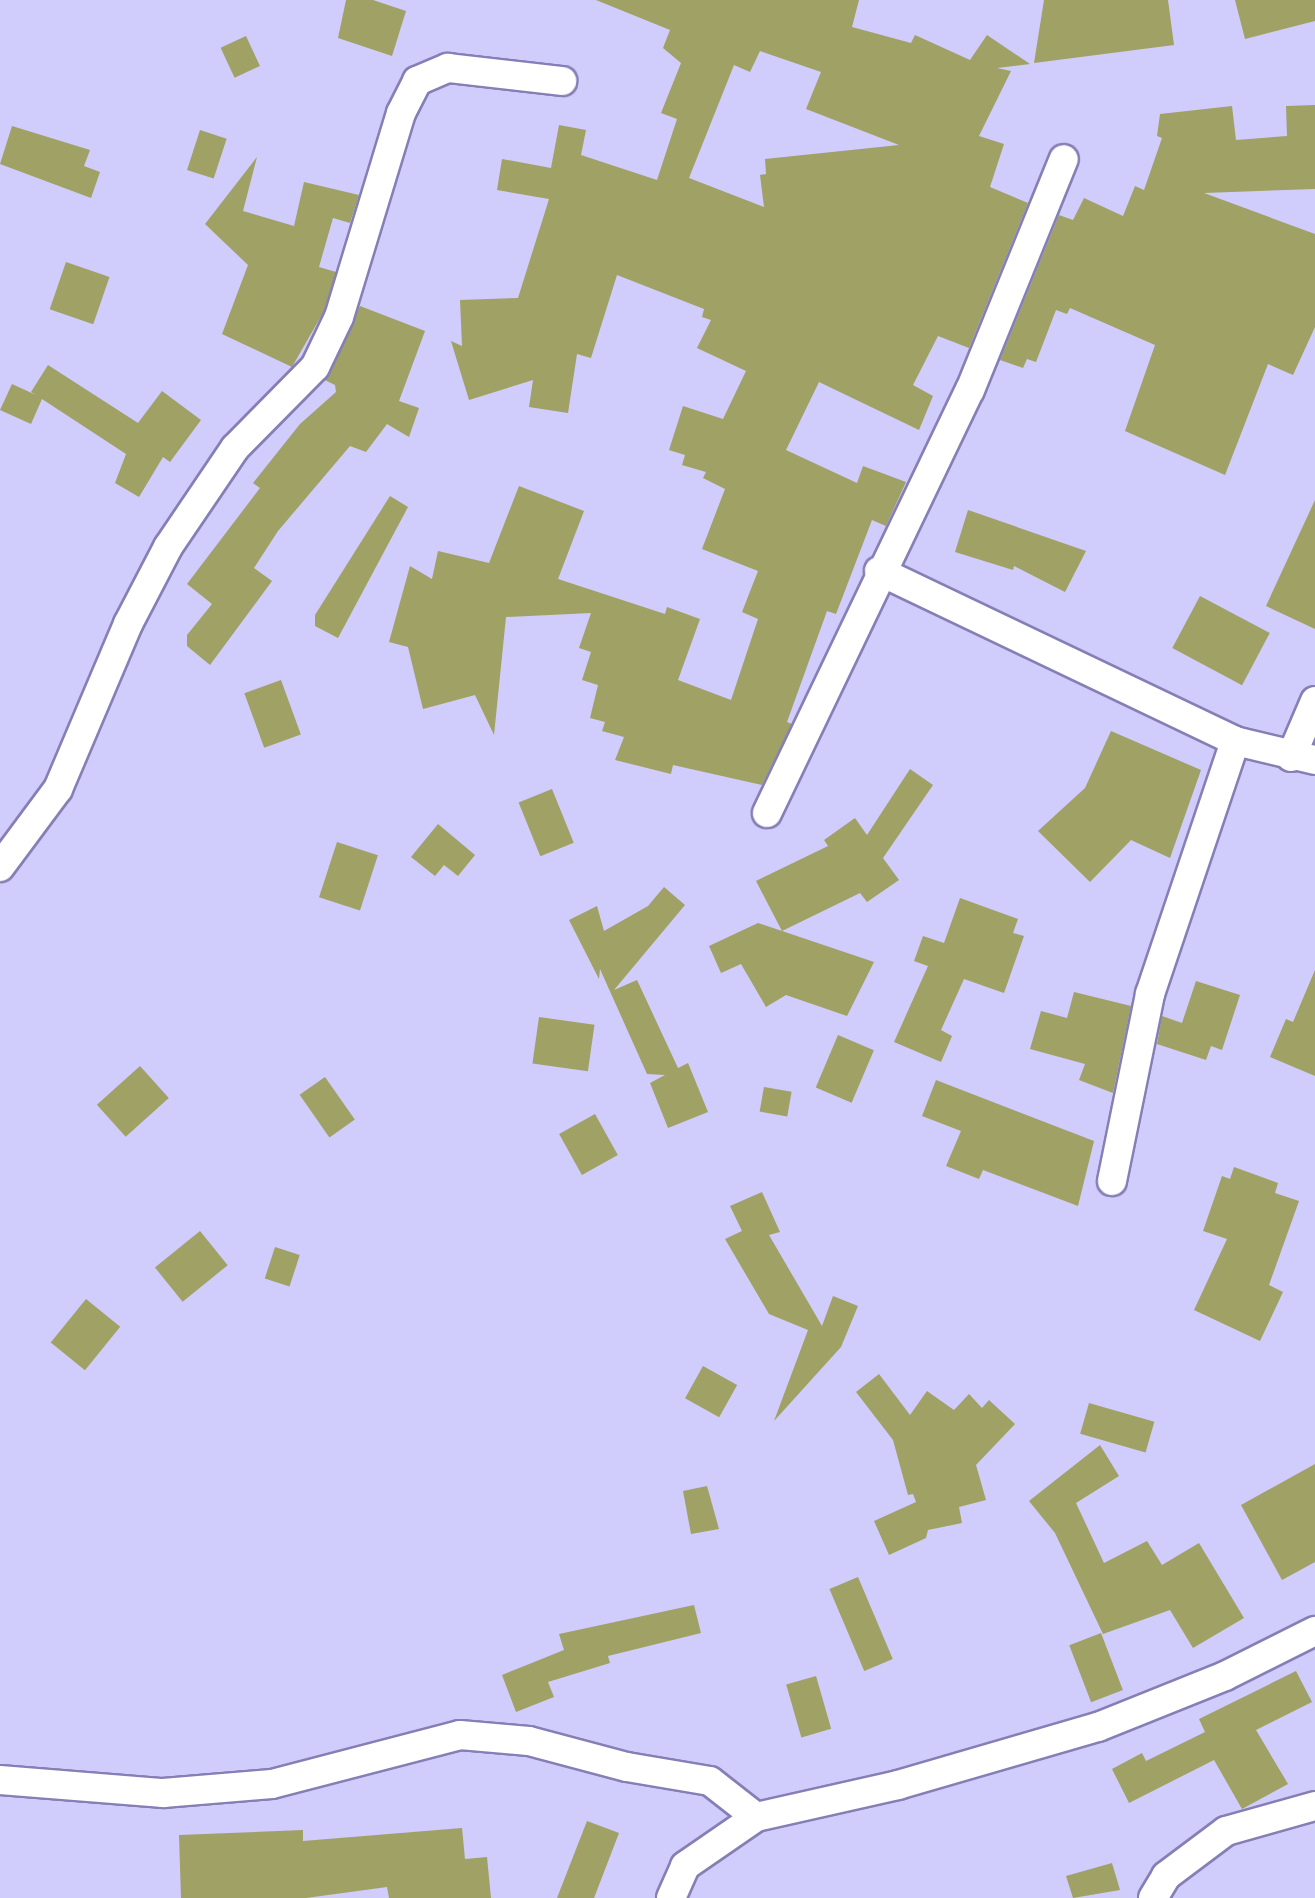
<!DOCTYPE html>
<style>
body{margin:0}
#map{position:relative;width:1315px;height:1898px;overflow:hidden;background:#d0ccfb;font-family:Signika,sans-serif}
div>[style]{position:absolute}
.building>*{inset:0;background:#a0a164;transform-origin:0 0}
.roads{filter:drop-shadow(2px 0 #857fb5) drop-shadow(-2px 0 #857fb5) drop-shadow(0 2px #857fb5) drop-shadow(0 -2px #857fb5)}
.street>*{height:28px;margin:-14px;padding:0 14px;transform-origin:14px;border-radius:14px;background:#fff}
span{translate:-50% -50%;white-space:nowrap;text-align:center;line-height:1.15;-webkit-text-stroke:6px #dddbff;paint-order:stroke}
</style>
<div id="map">
<div class="building">
<div style="clip-path:polygon(346px 0,373px 0,406px 11px,392px 56px,338px 38px)"></div>
<div style="clip-path:polygon(evenodd,596px 0,859px 0,852px 27px,911px 43px,915px 35px,970px 60px,987px 35px,1030px 64px,997px 68px,1011px 71px,979px 136px,1004px 144px,990px 187px,1028px 203px,969px 348px,938px 336px,913px 385px,933px 396px,919px 430px,819px 382px,786px 450px,857px 483px,863px 466px,906px 482px,886px 526px,872px 520px,836px 614px,827px 611px,787px 722px,792px 724px,762px 785px,673px 765px,671px 774px,615px 760px,624px 737px,602px 731px,605px 722px,590px 718px,598px 685px,582px 680px,591px 652px,579px 648px,591px 613px,506px 617px,494px 735px,475px 695px,423px 709px,408px 647px,389px 642px,410px 566px,432px 579px,438px 551px,489px 563px,519px 486px,584px 511px,558px 579px,665px 614px,667px 607px,700px 619px,678px 680px,731px 700px,758px 619px,742px 612px,758px 571px,702px 549px,725px 489px,703px 478px,706px 472px,682px 465px,685px 455px,669px 450px,683px 406px,723px 419px,746px 371px,697px 348px,711px 320px,702px 317px,704px 309px,617px 275px,591px 358px,577px 354px,568px 413px,529px 407px,533px 380px,469px 400px,451px 341px,462px 346px,460px 300px,518px 298px,549px 199px,497px 190px,502px 159px,551px 168px,559px 125px,586px 130px,581px 155px,657px 180px,677px 119px,661px 113px,681px 63px,663px 48px,670px 30px,596px 0,760px 51px,821px 72px,806px 109px,899px 145px,765px 159px,766px 174px,760px 175px,764px 207px,689px 178px,734px 65px,750px 72px,760px 51px)"></div>
<div style="clip-path:polygon(1044px 0,1168px 0,1174px 45px,1034px 63px)"></div>
<div style="clip-path:polygon(1235px 0,1315px 0,1315px 21px,1245px 39px)"></div>
<div style="left:246px;top:36px;width:33px;height:28px;rotate:65deg"></div>
<div style="clip-path:polygon(1315px 105px,1315px 189px,1204px 193px,1315px 234px,1315px 327px,1293px 375px,1268px 364px,1225px 475px,1125px 431px,1155px 345px,1070px 308px,1067px 314px,1056px 310px,1036px 362px,1027px 359px,1023px 368px,1000px 360px,1059px 215px,1073px 220px,1084px 198px,1123px 216px,1135px 186px,1144px 190px,1162px 138px,1157px 136px,1160px 114px,1232px 106px,1236px 140px,1287px 136px,1286px 106px)"></div>
<div style="clip-path:polygon(12px 126px,90px 150px,84px 166px,100px 172px,91px 198px,0 164px)"></div>
<div style="left:200px;top:130px;width:28px;height:42px;rotate:18deg"></div>
<div style="clip-path:polygon(257px 157px,243px 211px,294px 226px,304px 182px,359px 195px,350px 223px,333px 218px,319px 267px,336px 272px,324px 311px,292px 367px,222px 334px,248px 265px,205px 224px)"></div>
<div style="left:66px;top:262px;width:46px;height:50px;rotate:19deg"></div>
<div style="clip-path:polygon(360px 306px,425px 331px,399px 401px,419px 408px,409px 437px,387px 424px,366px 452px,350px 446px,278px 531px,254px 568px,272px 581px,210px 665px,187px 646px,187px 635px,212px 604px,187px 584px,260px 488px,253px 483px,300px 424px,336px 392px,335px 385px,325px 380px)"></div>
<div style="clip-path:polygon(48px 365px,138px 423px,162px 391px,201px 420px,170px 462px,163px 457px,139px 497px,115px 483px,126px 454px,42px 399px,31px 424px,0 410px,12px 384px,36px 395px,31px 392px)"></div>
<div style="clip-path:polygon(390px 496px,408px 507px,338px 638px,315px 626px,315px 615px)"></div>
<div style="clip-path:polygon(1315px 500px,1315px 629px,1266px 606px)"></div>
<div style="clip-path:polygon(968px 510px,1086px 551px,1065px 592px,1014px 566px,1013px 570px,955px 552px)"></div>
<div style="left:1200px;top:596px;width:79px;height:59px;rotate:28deg"></div>
<div style="left:281px;top:680px;width:58px;height:39px;rotate:70deg"></div>
<div style="clip-path:polygon(1111px 731px,1201px 770px,1170px 858px,1131px 840px,1090px 882px,1038px 831px,1085px 788px)"></div>
<div style="clip-path:polygon(910px 769px,933px 785px,883px 858px,899px 880px,867px 902px,860px 893px,782px 931px,874px 962px,847px 1016px,786px 995px,766px 1007px,741px 964px,721px 973px,709px 946px,758px 923px,782px 931px,756px 881px,828px 846px,824px 840px,855px 818px,867px 835px)"></div>
<div style="left:552px;top:789px;width:58px;height:36px;rotate:68deg"></div>
<div style="clip-path:polygon(438px 824px,475px 855px,458px 876px,444px 865px,435px 876px,411px 857px)"></div>
<div style="left:337px;top:842px;width:43px;height:58px;rotate:18deg"></div>
<div style="clip-path:polygon(664px 887px,685px 905px,614px 990px,637px 980px,678px 1068px,688px 1063px,708px 1112px,668px 1128px,650px 1083px,665px 1075px,647px 1074px,600px 969px,599px 979px,569px 920px,597px 906px,604px 931px,648px 906px)"></div>
<div style="clip-path:polygon(960px 898px,1018px 919px,1013px 933px,1024px 936px,1004px 993px,964px 979px,941px 1030px,952px 1036px,941px 1062px,894px 1042px,928px 966px,914px 961px,923px 936px,944px 943px)"></div>
<div style="clip-path:polygon(1315px 970px,1315px 1076px,1270px 1057px,1286px 1019px,1293px 1022px)"></div>
<div style="clip-path:polygon(1196px 981px,1240px 995px,1222px 1050px,1211px 1046px,1206px 1060px,1157px 1044px,1162px 1016px,1182px 1023px)"></div>
<div style="clip-path:polygon(1074px 992px,1131px 1006px,1113px 1093px,1079px 1080px,1085px 1064px,1030px 1049px,1041px 1011px,1067px 1018px)"></div>
<div style="left:539px;top:1017px;width:56px;height:47px;rotate:8deg"></div>
<div style="left:838px;top:1035px;width:39px;height:57px;rotate:23deg"></div>
<div style="left:140px;top:1066px;width:43px;height:58px;rotate:48deg"></div>
<div style="left:325px;top:1077px;width:52px;height:31px;rotate:55deg"></div>
<div style="clip-path:polygon(936px 1080px,1094px 1141px,1078px 1206px,983px 1170px,979px 1179px,946px 1166px,961px 1131px,922px 1116px)"></div>
<div style="left:764px;top:1087px;width:28px;height:25px;rotate:10deg"></div>
<div style="left:595px;top:1114px;width:47px;height:41px;rotate:61deg"></div>
<div style="clip-path:polygon(1234px 1167px,1278px 1183px,1275px 1193px,1299px 1201px,1269px 1285px,1283px 1292px,1260px 1341px,1194px 1310px,1227px 1239px,1203px 1231px,1222px 1176px,1230px 1179px)"></div>
<div style="clip-path:polygon(762px 1192px,780px 1232px,769px 1235px,822px 1326px,833px 1296px,858px 1306px,841px 1347px,774px 1421px,808px 1330px,769px 1314px,725px 1239px,742px 1231px,730px 1206px)"></div>
<div style="left:200px;top:1231px;width:44px;height:58px;rotate:51deg"></div>
<div style="left:275px;top:1247px;width:26px;height:33px;rotate:18deg"></div>
<div style="left:86px;top:1299px;width:44px;height:56px;rotate:39deg"></div>
<div style="left:703px;top:1366px;width:39px;height:37px;rotate:29deg"></div>
<div style="clip-path:polygon(879px 1374px,910px 1415px,927px 1391px,954px 1410px,969px 1394px,982px 1408px,989px 1400px,1015px 1424px,976px 1465px,986px 1500px,959px 1507px,962px 1523px,928px 1530px,926px 1538px,889px 1555px,874px 1521px,916px 1502px,913px 1494px,908px 1495px,893px 1440px,856px 1392px)"></div>
<div style="left:1089px;top:1403px;width:68px;height:32px;rotate:16deg"></div>
<div style="clip-path:polygon(1100px 1445px,1119px 1476px,1076px 1503px,1104px 1563px,1147px 1541px,1162px 1565px,1199px 1543px,1244px 1618px,1193px 1648px,1170px 1610px,1103px 1634px,1055px 1533px,1029px 1501px)"></div>
<div style="clip-path:polygon(1315px 1464px,1315px 1562px,1282px 1580px,1241px 1505px)"></div>
<div style="clip-path:polygon(707px 1486px,719px 1529px,691px 1534px,683px 1491px)"></div>
<div style="left:858px;top:1577px;width:89px;height:31px;rotate:67deg"></div>
<div style="clip-path:polygon(694px 1605px,701px 1633px,608px 1656px,610px 1663px,548px 1682px,554px 1697px,516px 1712px,502px 1675px,564px 1650px,559px 1634px)"></div>
<div style="left:1101px;top:1633px;width:61px;height:34px;rotate:69deg"></div>
<div style="clip-path:polygon(1296px 1671px,1312px 1702px,1256px 1730px,1288px 1784px,1242px 1809px,1214px 1760px,1129px 1803px,1112px 1769px,1142px 1753px,1146px 1761px,1205px 1732px,1199px 1719px)"></div>
<div style="left:816px;top:1676px;width:55px;height:31px;rotate:74deg"></div>
<div style="clip-path:polygon(587px 1821px,619px 1833px,594px 1898px,557px 1898px)"></div>
<div style="clip-path:polygon(462px 1828px,465px 1859px,487px 1857px,491px 1898px,389px 1898px,387px 1887px,306px 1898px,181px 1898px,179px 1835px,303px 1830px,303px 1841px)"></div>
<div style="clip-path:polygon(1112px 1863px,1120px 1890px,1073px 1898px,1066px 1876px)"></div>
</div>
<div class="roads">
<div class="street">
<div style="left:879px;top:571px;width:395px;rotate:25.5deg"></div>
<div style="left:1235px;top:741px;width:82px;rotate:13.4deg"></div>
<div style="left:1291px;top:757px;width:61px;rotate:-66.8deg"></div>
<div style="left:767px;top:813px;width:469px;rotate:-64.4deg"></div>
<div style="left:970px;top:390px;width:249px;rotate:-67.9deg"></div>
<div style="left:0;top:867px;width:97px;rotate:-53.4deg"></div>
<div style="left:58px;top:789px;width:179px;rotate:-67deg"></div>
<div style="left:128px;top:624px;width:87px;rotate:-62.5deg"></div>
<div style="left:168px;top:547px;width:120px;rotate:-55.9deg"></div>
<div style="left:235px;top:448px;width:114px;rotate:-45.4deg"></div>
<div style="left:315px;top:367px;width:55px;rotate:-64.4deg"></div>
<div style="left:339px;top:317px;width:213px;rotate:-73.1deg"></div>
<div style="left:401px;top:113px;width:36px;rotate:-63deg"></div>
<div style="left:417px;top:81px;width:34px;rotate:-23deg"></div>
<div style="left:448px;top:68px;width:115px;rotate:6.5deg"></div>
<div style="left:1112px;top:1181px;width:191px;rotate:-78.5deg"></div>
<div style="left:1150px;top:994px;width:267px;rotate:-71.4deg"></div>
<div style="left:0;top:1780px;width:164px;rotate:4.6deg"></div>
<div style="left:163px;top:1793px;width:109px;rotate:-4.7deg"></div>
<div style="left:272px;top:1784px;width:194px;rotate:-14.6deg"></div>
<div style="left:460px;top:1735px;width:69px;rotate:5deg"></div>
<div style="left:529px;top:1741px;width:101px;rotate:14.9deg"></div>
<div style="left:627px;top:1767px;width:84px;rotate:9.6deg"></div>
<div style="left:710px;top:1781px;width:58px;rotate:38deg"></div>
<div style="left:671px;top:1898px;width:35px;rotate:-66deg"></div>
<div style="left:685px;top:1866px;width:86px;rotate:-34.6deg"></div>
<div style="left:756px;top:1817px;width:146px;rotate:-12.7deg"></div>
<div style="left:898px;top:1785px;width:208px;rotate:-16.2deg"></div>
<div style="left:1098px;top:1727px;width:137px;rotate:-21.9deg"></div>
<div style="left:1225px;top:1676px;width:101px;rotate:-26.6deg"></div>
<div style="left:1153px;top:1898px;width:26px;rotate:-59deg"></div>
<div style="left:1166px;top:1876px;width:75px;rotate:-36.9deg"></div>
<div style="left:1226px;top:1831px;width:92px;rotate:-15.7deg"></div>
</div>
</div>
</div>
